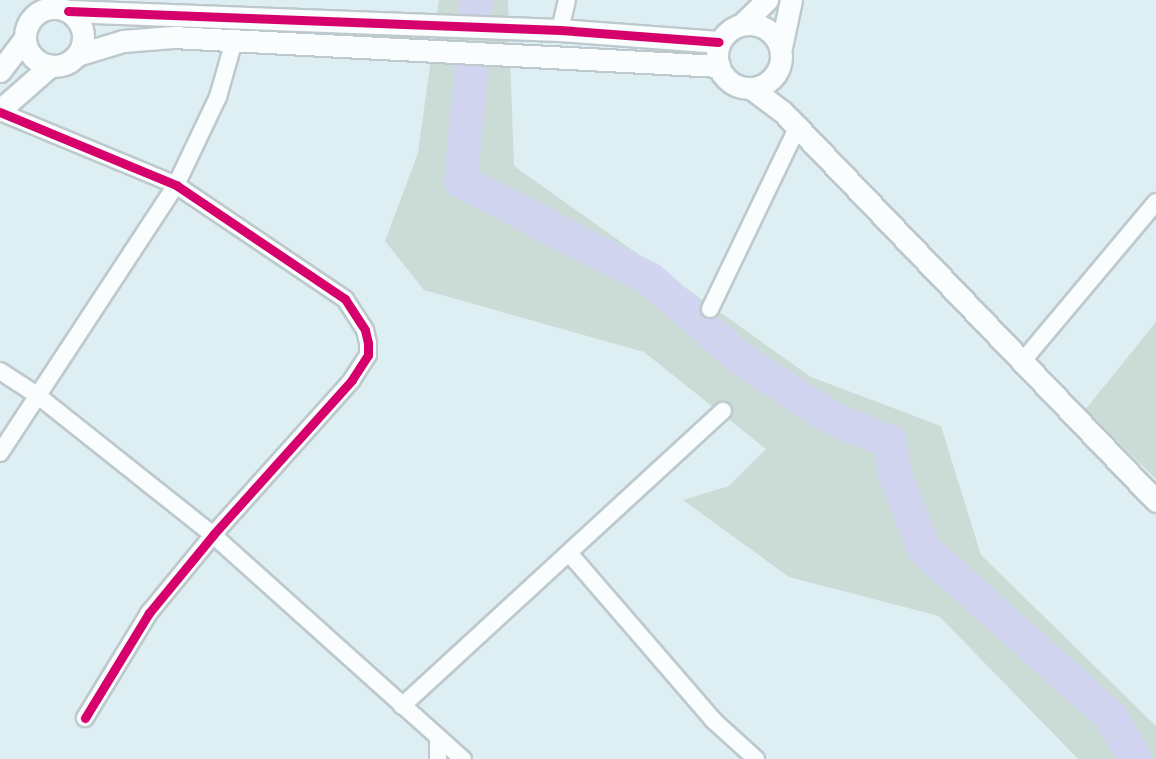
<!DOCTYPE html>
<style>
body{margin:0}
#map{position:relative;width:1156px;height:759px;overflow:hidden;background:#deeff4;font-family:Ubuntu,sans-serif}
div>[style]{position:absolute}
.green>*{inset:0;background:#cadcd5}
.river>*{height:34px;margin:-17px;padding:0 17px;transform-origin:17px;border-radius:17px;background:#d1d5ef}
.roads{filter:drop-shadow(2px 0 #bdc9cd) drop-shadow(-2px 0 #bdc9cd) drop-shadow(0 2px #bdc9cd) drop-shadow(0 -2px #bdc9cd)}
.minor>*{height:16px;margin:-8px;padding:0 8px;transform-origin:8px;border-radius:8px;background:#fafdfd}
.tertiary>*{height:21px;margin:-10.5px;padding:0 10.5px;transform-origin:10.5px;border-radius:10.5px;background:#fafdfd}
.tertiary>.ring{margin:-10.5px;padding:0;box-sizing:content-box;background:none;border:21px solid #fafdfd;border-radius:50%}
.cycleway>*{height:9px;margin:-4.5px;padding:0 4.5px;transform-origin:4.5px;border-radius:4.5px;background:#d6006c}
span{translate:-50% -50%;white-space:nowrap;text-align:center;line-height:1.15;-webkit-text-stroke:6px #d4f4fe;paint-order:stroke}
</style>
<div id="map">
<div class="green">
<div style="clip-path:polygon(439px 0,508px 0,514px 166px,811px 377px,941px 426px,981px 555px,1156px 726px,1156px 759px,1078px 759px,939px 616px,789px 577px,683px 500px,729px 486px,766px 449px,644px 352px,424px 290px,385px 241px,418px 153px)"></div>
<div style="clip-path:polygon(1156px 322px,1156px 479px,1085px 410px)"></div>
</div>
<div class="river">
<div style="left:475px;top:16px;width:16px;rotate:-86deg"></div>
<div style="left:472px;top:62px;width:120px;rotate:95.3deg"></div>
<div style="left:461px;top:181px;width:214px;rotate:27.5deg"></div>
<div style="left:651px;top:280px;width:118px;rotate:41.2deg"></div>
<div style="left:740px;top:358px;width:109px;rotate:33.4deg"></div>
<div style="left:831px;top:418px;width:64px;rotate:22.1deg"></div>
<div style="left:890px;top:442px;width:30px;rotate:82deg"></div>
<div style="left:894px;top:472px;width:83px;rotate:68.7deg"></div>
<div style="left:924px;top:549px;width:251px;rotate:41.9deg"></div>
<div style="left:1111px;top:717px;width:48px;rotate:60.3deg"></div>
</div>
<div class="roads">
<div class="minor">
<div style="left:48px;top:8px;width:9px;rotate:-69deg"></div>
<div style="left:560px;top:30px;width:31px;rotate:-77deg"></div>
<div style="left:0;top:112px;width:191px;rotate:22.5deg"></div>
<div style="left:176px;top:185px;width:204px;rotate:34deg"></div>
<div style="left:345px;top:299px;width:37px;rotate:57deg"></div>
<div style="left:365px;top:330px;width:13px;rotate:77deg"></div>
<div style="left:368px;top:343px;width:12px;rotate:90deg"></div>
<div style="left:368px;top:355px;width:30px;rotate:123deg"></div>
<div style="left:352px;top:380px;width:208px;rotate:131.9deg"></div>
<div style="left:213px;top:535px;width:101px;rotate:129.4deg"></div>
<div style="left:149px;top:613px;width:123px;rotate:121.4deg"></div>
<div style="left:710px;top:309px;width:199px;rotate:-64.3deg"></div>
<div style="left:1021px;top:363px;width:210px;rotate:-50deg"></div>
<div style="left:0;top:371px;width:44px;rotate:33deg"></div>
<div style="left:37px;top:395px;width:225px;rotate:38.5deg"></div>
<div style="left:213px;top:535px;width:336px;rotate:41.9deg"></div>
<div style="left:0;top:453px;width:321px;rotate:-56.7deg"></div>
<div style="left:176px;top:185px;width:98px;rotate:-64.5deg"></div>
<div style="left:218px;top:97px;width:58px;rotate:-74.1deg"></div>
<div style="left:569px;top:553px;width:221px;rotate:49.2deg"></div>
<div style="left:713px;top:720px;width:58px;rotate:42.2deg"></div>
<div style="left:402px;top:706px;width:436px;rotate:-42.6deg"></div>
<div style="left:438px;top:737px;width:22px;rotate:90deg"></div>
</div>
<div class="tertiary">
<div class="ring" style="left:25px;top:8px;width:37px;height:37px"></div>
<div style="left:68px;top:11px;width:492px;rotate:2.2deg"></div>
<div style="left:560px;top:30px;width:159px;rotate:4.3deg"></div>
<div class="ring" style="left:717px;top:24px;width:43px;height:43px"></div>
<div style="left:742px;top:24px;width:35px;rotate:-44deg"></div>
<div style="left:781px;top:47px;width:48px;rotate:-78deg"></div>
<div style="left:77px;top:55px;width:48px;rotate:-16.9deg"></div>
<div style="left:123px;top:41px;width:50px;rotate:-4.6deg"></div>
<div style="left:173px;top:37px;width:547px;rotate:3.04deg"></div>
<div style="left:0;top:71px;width:41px;rotate:-52.9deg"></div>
<div style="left:751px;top:88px;width:40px;rotate:37deg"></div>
<div style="left:783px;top:112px;width:539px;rotate:46.2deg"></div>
<div style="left:0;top:110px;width:67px;rotate:-41.3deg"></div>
</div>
</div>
<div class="cycleway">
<div style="left:68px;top:11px;width:492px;rotate:2.2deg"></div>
<div style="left:560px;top:30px;width:159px;rotate:4.3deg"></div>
<div style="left:0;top:112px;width:191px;rotate:22.5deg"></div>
<div style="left:176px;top:185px;width:204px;rotate:34deg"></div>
<div style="left:345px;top:299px;width:37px;rotate:57deg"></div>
<div style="left:365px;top:330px;width:13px;rotate:77deg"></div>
<div style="left:368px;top:343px;width:12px;rotate:90deg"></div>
<div style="left:368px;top:355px;width:30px;rotate:123deg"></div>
<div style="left:352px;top:380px;width:208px;rotate:131.9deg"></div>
<div style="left:213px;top:535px;width:101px;rotate:129.4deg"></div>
<div style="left:149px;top:613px;width:123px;rotate:121.4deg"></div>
</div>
</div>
